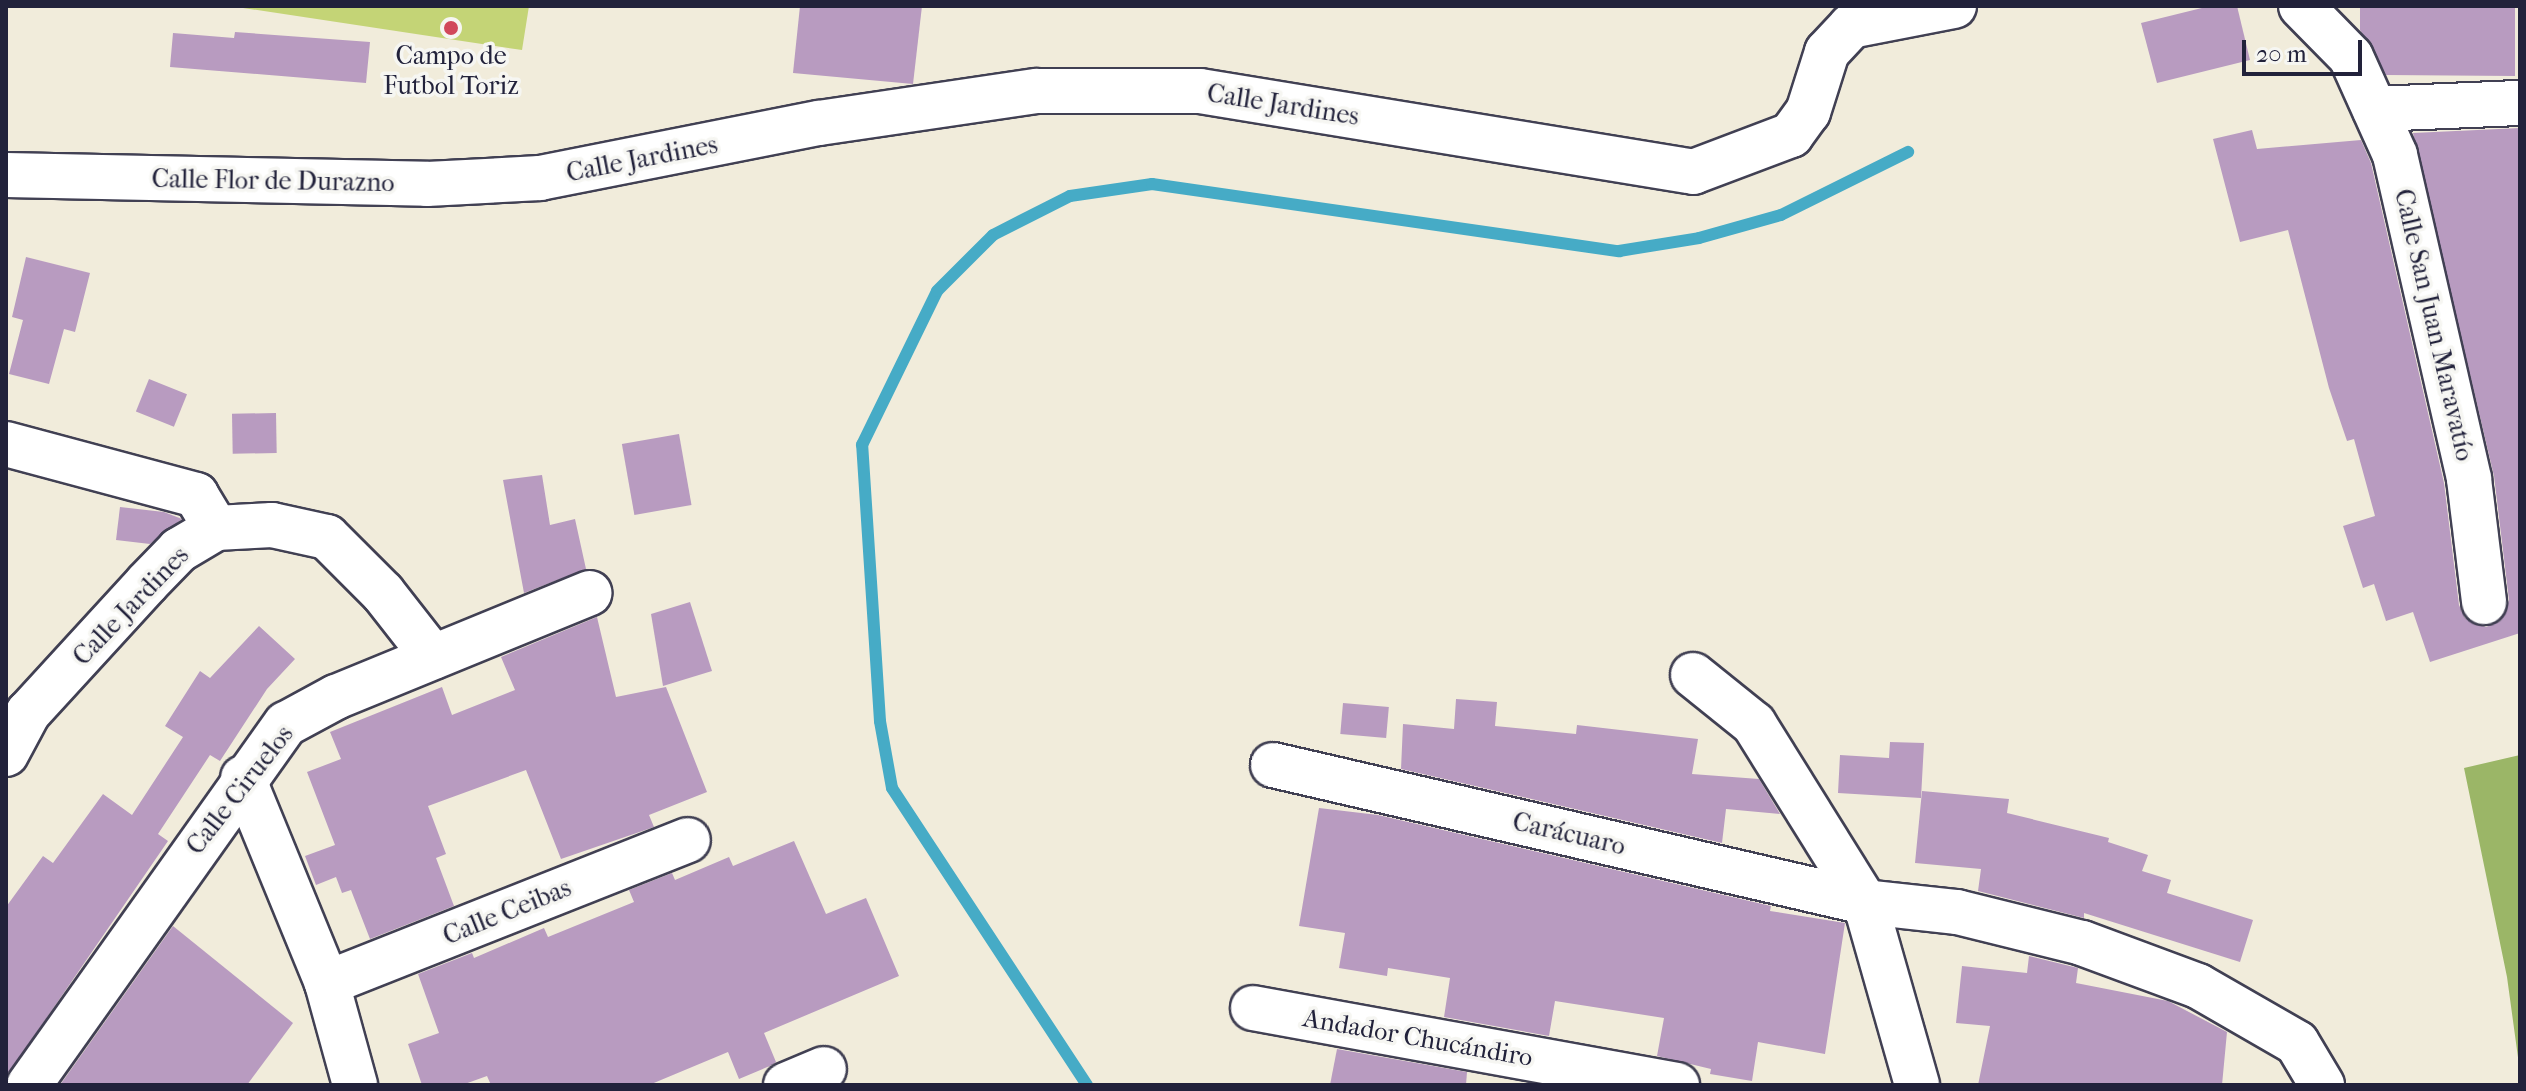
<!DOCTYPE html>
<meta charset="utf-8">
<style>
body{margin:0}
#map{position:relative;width:2526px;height:1091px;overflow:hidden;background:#f1ecdb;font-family:"IM FELL French Canon",serif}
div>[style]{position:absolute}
.green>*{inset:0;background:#c4d476}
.forest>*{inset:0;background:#9bb667}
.stream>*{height:12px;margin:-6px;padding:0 6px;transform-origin:6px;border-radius:6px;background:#46abc6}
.building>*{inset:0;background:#b89bc0;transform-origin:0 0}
.roads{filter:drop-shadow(2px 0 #414053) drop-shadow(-2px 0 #414053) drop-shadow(0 2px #414053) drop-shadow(0 -2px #414053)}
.minor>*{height:44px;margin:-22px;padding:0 22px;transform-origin:22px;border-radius:22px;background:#fff}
.dots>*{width:22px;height:22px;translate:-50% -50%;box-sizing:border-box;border:4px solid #f6f6f2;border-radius:50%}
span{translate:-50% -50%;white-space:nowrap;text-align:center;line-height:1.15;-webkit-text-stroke:7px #f6f6f2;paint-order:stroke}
.poi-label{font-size:26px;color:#22223b}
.street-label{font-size:26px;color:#22223b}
.frame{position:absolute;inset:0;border:8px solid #22223b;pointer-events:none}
.scale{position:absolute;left:2242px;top:40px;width:120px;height:36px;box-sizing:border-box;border:4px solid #22223b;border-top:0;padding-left:10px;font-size:24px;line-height:28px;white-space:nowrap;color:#22223b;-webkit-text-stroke:6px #f6f6f2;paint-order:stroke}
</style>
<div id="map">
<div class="green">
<div style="clip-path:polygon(230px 6px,529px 6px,522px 50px)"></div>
</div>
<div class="forest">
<div style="clip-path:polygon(2520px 755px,2520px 1072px,2507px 977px,2464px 768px)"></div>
</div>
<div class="stream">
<div style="left:1087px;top:1085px;width:355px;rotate:-123.3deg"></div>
<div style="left:892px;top:788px;width:68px;rotate:-100.2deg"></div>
<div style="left:880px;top:721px;width:277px;rotate:-93.7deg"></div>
<div style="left:862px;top:445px;width:171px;rotate:-64deg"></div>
<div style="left:937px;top:291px;width:79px;rotate:-45deg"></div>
<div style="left:993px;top:235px;width:86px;rotate:-26.9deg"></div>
<div style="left:1070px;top:196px;width:83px;rotate:-8.3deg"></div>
<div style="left:1152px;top:184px;width:472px;rotate:8.2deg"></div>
<div style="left:1619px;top:251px;width:81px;rotate:-9.2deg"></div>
<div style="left:1699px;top:238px;width:85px;rotate:-15.7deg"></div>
<div style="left:1781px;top:215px;width:142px;rotate:-26.4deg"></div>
</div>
<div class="building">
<div style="clip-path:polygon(800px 6px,922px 6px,913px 84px,793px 73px)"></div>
<div style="clip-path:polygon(2210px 6px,2237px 6px,2250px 60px,2157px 83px,2141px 23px)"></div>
<div style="clip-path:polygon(2515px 6px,2515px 76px,2386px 75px,2360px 30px,2360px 8px)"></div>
<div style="clip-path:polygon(235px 32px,370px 42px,366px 83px,170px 67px,173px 33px,234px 38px)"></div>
<div style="clip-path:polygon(2520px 128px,2520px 633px,2430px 662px,2413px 612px,2386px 621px,2374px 584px,2363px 588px,2343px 526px,2375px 516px,2354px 439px,2347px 441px,2329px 388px,2288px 230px,2240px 242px,2213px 139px,2252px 130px,2257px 149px,2361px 140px,2371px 163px,2444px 483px,2459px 605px,2465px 618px,2486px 627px,2500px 621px,2509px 600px,2494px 476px,2413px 133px)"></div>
<div style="clip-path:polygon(26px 257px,90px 273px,75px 332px,64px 329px,49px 384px,9px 374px,23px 320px,12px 317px)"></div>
<div style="left:149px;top:379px;width:41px;height:35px;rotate:22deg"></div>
<div style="left:276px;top:413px;width:40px;height:44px;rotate:89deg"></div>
<div style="left:679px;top:434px;width:72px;height:58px;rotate:80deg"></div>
<div style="clip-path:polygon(542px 475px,550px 525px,575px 519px,586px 569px,524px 593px,503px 480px)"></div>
<div style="clip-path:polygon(120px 507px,164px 512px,182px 519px,150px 544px,116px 540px)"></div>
<div style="clip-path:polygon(690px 602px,712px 671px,663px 686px,651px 614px)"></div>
<div style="clip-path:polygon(597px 617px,616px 697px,666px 687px,707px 792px,649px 815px,654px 827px,561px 859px,526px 770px,428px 806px,446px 854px,436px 858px,454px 906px,370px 939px,351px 890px,342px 893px,336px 877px,316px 885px,305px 856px,335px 845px,307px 772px,341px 759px,330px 732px,442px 687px,452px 715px,515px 690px,501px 657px)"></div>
<div style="clip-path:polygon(259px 626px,295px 659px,267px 689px,220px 761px,210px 755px,158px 834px,168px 841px,6px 1077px,6px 907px,43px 856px,53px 863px,103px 794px,132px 815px,183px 737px,165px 726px,200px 671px,210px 678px)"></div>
<div style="clip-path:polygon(1456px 699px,1497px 702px,1495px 726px,1576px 734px,1577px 725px,1698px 739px,1692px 774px,1759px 779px,1780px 814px,1726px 809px,1722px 843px,1401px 769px,1403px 724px,1454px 729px)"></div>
<div style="left:1343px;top:703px;width:46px;height:31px;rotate:5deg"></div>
<div style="clip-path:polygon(1890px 742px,1924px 743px,1921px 798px,1838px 793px,1840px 755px,1889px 758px)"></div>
<div style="clip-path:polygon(1922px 791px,2009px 799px,2007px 813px,2109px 838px,2108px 842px,2148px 855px,2142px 871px,2171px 880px,2167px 893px,2253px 920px,2240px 962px,2084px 913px,2084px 918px,1978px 891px,1981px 869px,1915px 863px)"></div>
<div style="clip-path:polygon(1319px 808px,1378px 815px,1771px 906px,1770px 911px,1845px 923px,1825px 1054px,1758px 1042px,1752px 1081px,1710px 1074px,1711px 1069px,1657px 1056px,1664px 1018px,1555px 1001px,1549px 1036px,1444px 1017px,1450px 978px,1388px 968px,1387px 976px,1339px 968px,1345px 933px,1299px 926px)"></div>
<div style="clip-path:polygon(794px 841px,826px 914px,866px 898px,899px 976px,764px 1033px,776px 1062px,772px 1065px,739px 1079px,728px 1052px,649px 1085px,491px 1085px,487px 1076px,462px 1085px,422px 1085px,408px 1044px,439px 1033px,418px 974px,472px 953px,474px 958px,544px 928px,548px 937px,634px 902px,629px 890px,672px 873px,675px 880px,729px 857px,733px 866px)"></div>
<div style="clip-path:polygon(173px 926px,293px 1023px,247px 1085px,60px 1085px)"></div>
<div style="clip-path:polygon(2029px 956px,2078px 968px,2076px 983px,2168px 1001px,2227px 1032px,2222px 1085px,1978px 1085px,1990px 1026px,1956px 1023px,1962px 966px,2027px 973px)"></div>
<div style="clip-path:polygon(1337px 1049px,1467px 1072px,1466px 1085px,1330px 1085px)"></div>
</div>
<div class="roads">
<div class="minor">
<div style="left:2301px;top:6px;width:71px;rotate:45.6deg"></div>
<div style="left:2351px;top:57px;width:107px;rotate:65.8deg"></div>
<div style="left:2395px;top:155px;width:332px;rotate:77.1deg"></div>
<div style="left:2469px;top:479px;width:124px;rotate:83deg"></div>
<div style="left:2375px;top:109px;width:145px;rotate:-2.4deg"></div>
<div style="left:6px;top:175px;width:421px;rotate:1.2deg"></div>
<div style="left:427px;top:184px;width:113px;rotate:-3deg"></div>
<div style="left:540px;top:178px;width:284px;rotate:-11.2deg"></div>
<div style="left:819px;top:123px;width:220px;rotate:-8.4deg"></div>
<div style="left:1037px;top:91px;width:163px"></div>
<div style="left:1200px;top:91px;width:500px;rotate:9.3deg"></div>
<div style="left:1693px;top:172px;width:105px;rotate:-20.7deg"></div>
<div style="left:1791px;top:135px;width:29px;rotate:-54deg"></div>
<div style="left:1808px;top:112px;width:63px;rotate:-72.4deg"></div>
<div style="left:1827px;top:52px;width:35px;rotate:-47deg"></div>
<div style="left:1851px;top:26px;width:105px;rotate:-11deg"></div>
<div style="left:6px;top:444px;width:197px;rotate:15deg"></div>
<div style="left:196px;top:495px;width:39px;rotate:59deg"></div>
<div style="left:1693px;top:675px;width:78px;rotate:38.8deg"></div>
<div style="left:1754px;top:724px;width:210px;rotate:58.1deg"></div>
<div style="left:1865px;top:902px;width:190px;rotate:74.1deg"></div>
<div style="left:6px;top:754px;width:47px;rotate:-61.8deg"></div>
<div style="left:28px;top:713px;width:176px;rotate:-47.5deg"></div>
<div style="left:147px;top:583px;width:46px;rotate:-45.9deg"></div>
<div style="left:179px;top:550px;width:43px;rotate:-30.7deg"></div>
<div style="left:216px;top:528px;width:56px;rotate:-3.1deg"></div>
<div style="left:272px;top:525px;width:56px;rotate:12.3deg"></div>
<div style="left:327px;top:537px;width:79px;rotate:45deg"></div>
<div style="left:383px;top:593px;width:81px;rotate:52deg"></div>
<div style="left:1273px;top:765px;width:608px;rotate:13.03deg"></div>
<div style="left:1865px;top:902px;width:93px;rotate:6.2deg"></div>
<div style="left:1957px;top:912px;width:129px;rotate:13.9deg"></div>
<div style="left:2082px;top:943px;width:124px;rotate:20.3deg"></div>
<div style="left:2198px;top:986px;width:114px;rotate:29.9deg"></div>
<div style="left:2297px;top:1043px;width:49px;rotate:59.2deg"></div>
<div style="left:243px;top:778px;width:222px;rotate:67.7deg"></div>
<div style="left:327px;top:983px;width:106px;rotate:74.6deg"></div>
<div style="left:327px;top:983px;width:388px;rotate:-21.6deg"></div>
<div style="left:1253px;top:1008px;width:431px;rotate:10.3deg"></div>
<div style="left:29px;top:1085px;width:443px;rotate:-54.6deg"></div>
<div style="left:286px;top:724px;width:57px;rotate:-28.4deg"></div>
<div style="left:336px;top:697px;width:274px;rotate:-22.3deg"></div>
<div style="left:786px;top:1085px;width:41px;rotate:-22.8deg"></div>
</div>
</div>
<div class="dots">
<div style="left:451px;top:28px;background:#d1495b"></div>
</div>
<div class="poi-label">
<span style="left:451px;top:71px">Campo de<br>Futbol Toriz</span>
</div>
<div class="street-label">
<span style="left:1283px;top:105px;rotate:9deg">Calle Jardines</span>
<span style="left:642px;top:159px;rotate:-11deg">Calle Jardines</span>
<span style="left:273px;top:181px;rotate:1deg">Calle Flor de Durazno</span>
<span style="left:2434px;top:325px;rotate:77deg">Calle San Juan Maravatío</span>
<span style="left:131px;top:606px;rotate:-46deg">Calle Jardines</span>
<span style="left:240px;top:790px;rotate:-52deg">Calle Ciruelos</span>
<span style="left:1569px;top:834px;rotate:13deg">Carácuaro</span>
<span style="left:507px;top:912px;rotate:-22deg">Calle Ceibas</span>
<span style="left:1418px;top:1038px;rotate:10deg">Andador Chucándiro</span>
</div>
<div class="frame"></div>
<div class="scale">20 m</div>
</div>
